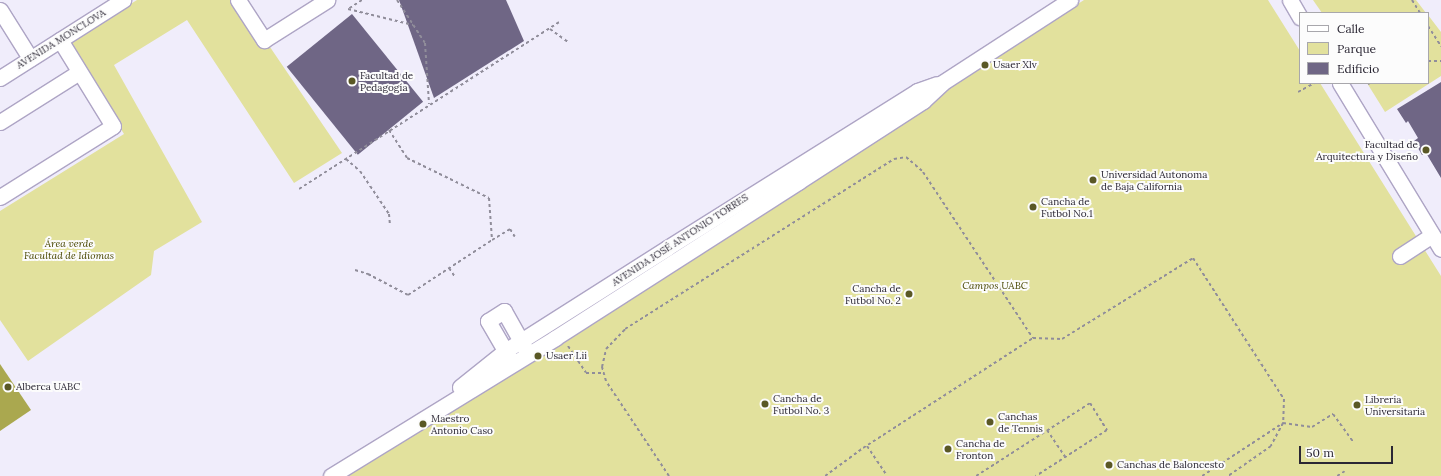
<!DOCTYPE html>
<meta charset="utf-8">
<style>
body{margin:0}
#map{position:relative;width:1441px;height:476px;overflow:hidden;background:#f0edfb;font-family:Lora,serif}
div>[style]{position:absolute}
.green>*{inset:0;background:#e2e19d}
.water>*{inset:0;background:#aaa84f}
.building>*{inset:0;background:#6f6685;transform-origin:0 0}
.path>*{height:2px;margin-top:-1px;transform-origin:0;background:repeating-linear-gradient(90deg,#908d9a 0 3px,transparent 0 6px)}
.roads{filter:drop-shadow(1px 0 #aea5c5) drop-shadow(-1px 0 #aea5c5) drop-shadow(0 1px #aea5c5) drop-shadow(0 -1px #aea5c5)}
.minor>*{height:15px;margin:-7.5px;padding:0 7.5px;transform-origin:7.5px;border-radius:7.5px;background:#fff}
.dots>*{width:11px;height:11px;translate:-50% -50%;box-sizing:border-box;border:2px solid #fcfcfc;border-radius:50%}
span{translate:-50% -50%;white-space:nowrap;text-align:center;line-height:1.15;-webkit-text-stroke:4px #fcfcfc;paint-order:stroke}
.street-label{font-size:10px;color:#2b2734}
.poi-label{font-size:10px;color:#2b2734}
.left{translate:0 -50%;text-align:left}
.right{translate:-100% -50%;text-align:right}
.park-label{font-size:10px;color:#494700;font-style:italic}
.legend{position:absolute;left:1299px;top:12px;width:130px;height:72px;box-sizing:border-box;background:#fcfcfc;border:1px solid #a8a7ac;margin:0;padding:5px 7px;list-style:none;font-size:12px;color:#2b2734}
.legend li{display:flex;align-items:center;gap:8px;height:20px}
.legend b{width:20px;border:1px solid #a8a7ac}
.scale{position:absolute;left:1299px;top:446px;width:94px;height:18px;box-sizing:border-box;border:2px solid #2b2734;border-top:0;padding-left:5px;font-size:12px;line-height:14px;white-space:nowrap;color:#2b2734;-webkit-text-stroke:3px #fcfcfc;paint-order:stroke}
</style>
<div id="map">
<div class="green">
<div style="clip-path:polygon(137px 0,238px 0,342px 153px,294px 183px,187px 20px,114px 65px,202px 222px,154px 251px,151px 275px,28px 361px,0 320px,0 211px,124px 134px,68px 43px)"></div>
<div style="clip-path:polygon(1084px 0,1268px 0,1300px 51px,1300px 83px,1320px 83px,1441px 276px,1441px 476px,333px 476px,753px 213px)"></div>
<div style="clip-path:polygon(1313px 0,1416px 0,1426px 13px,1322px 13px)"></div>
<div style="clip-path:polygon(1428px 15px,1441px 32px,1441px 76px,1385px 112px,1367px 83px,1428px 83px)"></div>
</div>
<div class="water">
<div style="clip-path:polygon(0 364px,31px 410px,0 431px)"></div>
</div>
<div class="building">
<div style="clip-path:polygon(399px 0,506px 0,524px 41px,434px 98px)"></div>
<div style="left:352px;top:14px;width:113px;height:84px;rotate:51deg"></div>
<div style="clip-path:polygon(1441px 82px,1441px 178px,1426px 153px,1422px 155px,1414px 141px,1418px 138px,1408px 121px,1406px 123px,1397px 109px)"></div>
</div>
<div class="path">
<div style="left:362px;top:0;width:17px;rotate:147deg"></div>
<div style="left:348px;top:9px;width:67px;rotate:13.8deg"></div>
<div style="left:397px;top:0;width:51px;rotate:56.9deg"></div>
<div style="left:425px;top:43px;width:61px;rotate:86.2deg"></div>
<div style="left:1412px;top:0;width:15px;rotate:58deg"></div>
<div style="left:1428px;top:26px;width:24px;rotate:57deg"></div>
<div style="left:550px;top:29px;width:22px;rotate:36deg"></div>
<div style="left:1428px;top:61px;width:13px"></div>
<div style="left:1368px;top:84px;width:2px;rotate:-27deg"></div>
<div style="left:1298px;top:92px;width:18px;rotate:-29deg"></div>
<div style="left:389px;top:130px;width:33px;rotate:57deg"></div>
<div style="left:407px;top:158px;width:91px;rotate:26deg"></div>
<div style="left:489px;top:198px;width:42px;rotate:85.9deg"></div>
<div style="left:492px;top:240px;width:21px;rotate:-31deg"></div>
<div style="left:510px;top:229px;width:9px;rotate:58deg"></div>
<div style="left:346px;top:159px;width:18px;rotate:41deg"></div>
<div style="left:360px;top:171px;width:52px;rotate:56deg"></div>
<div style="left:389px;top:214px;width:11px;rotate:85deg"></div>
<div style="left:299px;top:189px;width:309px;rotate:-32.7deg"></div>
<div style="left:449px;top:268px;width:11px;rotate:56deg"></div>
<div style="left:355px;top:270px;width:14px;rotate:17deg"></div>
<div style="left:368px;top:274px;width:45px;rotate:27.7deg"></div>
<div style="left:408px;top:295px;width:100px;rotate:-33.2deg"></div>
<div style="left:568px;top:346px;width:32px;rotate:56deg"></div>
<div style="left:586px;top:373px;width:18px"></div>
<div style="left:1047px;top:430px;width:32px;rotate:56deg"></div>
<div style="left:867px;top:446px;width:36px;rotate:56deg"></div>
<div style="left:669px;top:476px;width:114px;rotate:-123.6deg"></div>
<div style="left:606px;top:381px;width:15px;rotate:-106deg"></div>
<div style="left:602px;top:367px;width:18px;rotate:-77deg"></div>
<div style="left:606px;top:349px;width:28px;rotate:-46deg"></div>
<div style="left:625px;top:329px;width:318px;rotate:-32.3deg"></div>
<div style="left:894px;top:159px;width:12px;rotate:-9deg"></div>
<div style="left:906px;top:157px;width:23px;rotate:41deg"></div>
<div style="left:923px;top:172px;width:199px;rotate:56.5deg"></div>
<div style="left:825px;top:476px;width:47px;rotate:-36.4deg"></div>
<div style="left:863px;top:448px;width:202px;rotate:-32.9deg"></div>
<div style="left:1033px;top:338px;width:29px;rotate:2deg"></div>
<div style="left:1062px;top:339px;width:154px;rotate:-31.7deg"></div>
<div style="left:1193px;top:258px;width:168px;rotate:57.2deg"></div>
<div style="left:1284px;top:399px;width:24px;rotate:92deg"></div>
<div style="left:1283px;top:423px;width:26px;rotate:118deg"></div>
<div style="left:1271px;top:446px;width:52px;rotate:145.1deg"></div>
<div style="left:976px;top:476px;width:135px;rotate:-32.6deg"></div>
<div style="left:1090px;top:403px;width:32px;rotate:58deg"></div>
<div style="left:1107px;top:430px;width:85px;rotate:147.1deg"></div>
<div style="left:1202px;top:476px;width:97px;rotate:-33.2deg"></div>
<div style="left:1283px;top:423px;width:29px;rotate:8deg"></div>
<div style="left:1312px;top:427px;width:25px;rotate:-32deg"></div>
<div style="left:1333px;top:414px;width:34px;rotate:54deg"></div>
<div style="left:1337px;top:476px;width:9px;rotate:-32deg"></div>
</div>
<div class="roads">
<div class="minor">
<div style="left:238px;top:0;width:48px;rotate:57deg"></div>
<div style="left:264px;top:40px;width:75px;rotate:-32.4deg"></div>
<div style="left:1290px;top:0;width:20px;rotate:60deg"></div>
<div style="left:0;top:10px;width:57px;rotate:58deg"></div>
<div style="left:0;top:78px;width:146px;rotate:-32.4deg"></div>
<div style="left:1340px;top:83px;width:194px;rotate:58.7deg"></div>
<div style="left:0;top:122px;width:93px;rotate:-32.3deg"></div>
<div style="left:0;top:197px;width:133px;rotate:-32.1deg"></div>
<div style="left:113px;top:126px;width:101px;rotate:-121.6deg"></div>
<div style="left:1400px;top:256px;width:38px;rotate:-33deg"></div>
<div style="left:510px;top:359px;width:44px;rotate:-120.1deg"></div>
<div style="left:488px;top:321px;width:19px;rotate:-32deg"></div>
<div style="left:504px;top:311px;width:45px;rotate:60.6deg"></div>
<div style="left:460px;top:387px;width:58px;rotate:-38.7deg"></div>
<div style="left:505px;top:351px;width:192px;rotate:-32.4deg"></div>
<div style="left:667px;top:248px;width:295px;rotate:-32.1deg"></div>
<div style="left:917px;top:91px;width:21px;rotate:-19deg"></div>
<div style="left:331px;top:476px;width:263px;rotate:-31.6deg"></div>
<div style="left:555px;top:338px;width:289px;rotate:-32.7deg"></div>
<div style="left:798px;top:182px;width:149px;rotate:-32.9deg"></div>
<div style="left:923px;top:101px;width:26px;rotate:-43deg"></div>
<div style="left:942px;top:83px;width:153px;rotate:-33deg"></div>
</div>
</div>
<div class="dots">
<div style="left:985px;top:65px;background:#5a5825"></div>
<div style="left:352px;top:81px;background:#5a5825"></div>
<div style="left:1426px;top:150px;background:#5a5825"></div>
<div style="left:1093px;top:180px;background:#5a5825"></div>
<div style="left:1033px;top:207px;background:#5a5825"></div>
<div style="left:909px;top:294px;background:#5a5825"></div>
<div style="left:538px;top:356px;background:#5a5825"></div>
<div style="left:8px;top:387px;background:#5a5825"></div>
<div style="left:765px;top:404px;background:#5a5825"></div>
<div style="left:1357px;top:405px;background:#5a5825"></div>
<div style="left:990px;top:422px;background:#5a5825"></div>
<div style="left:423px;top:424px;background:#5a5825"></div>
<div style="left:948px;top:449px;background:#5a5825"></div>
<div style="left:1109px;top:465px;background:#5a5825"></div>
</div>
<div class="street-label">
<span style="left:61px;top:39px;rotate:-32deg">AVENIDA MONCLOVA</span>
<span style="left:680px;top:240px;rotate:-33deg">AVENIDA JOSÉ ANTONIO TORRES</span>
</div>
<div class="poi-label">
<span class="left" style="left:993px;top:65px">Usaer Xlv</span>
<span class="left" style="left:360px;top:81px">Facultad de<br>Pedagogía</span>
<span class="right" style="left:1418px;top:150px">Facultad de<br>Arquitectura y Diseño</span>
<span class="left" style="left:1101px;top:180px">Universidad Autonoma<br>de Baja California</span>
<span class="left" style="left:1041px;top:207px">Cancha de<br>Futbol No.1</span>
<span class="right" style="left:901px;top:294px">Cancha de<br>Futbol No. 2</span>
<span class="left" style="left:546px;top:356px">Usaer Lii</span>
<span class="left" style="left:16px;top:387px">Alberca UABC</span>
<span class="left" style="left:773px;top:404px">Cancha de<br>Futbol No. 3</span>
<span class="left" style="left:1365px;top:405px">Libreria<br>Universitaria</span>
<span class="left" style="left:998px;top:422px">Canchas<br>de Tennis</span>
<span class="left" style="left:431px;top:424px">Maestro<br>Antonio Caso</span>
<span class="left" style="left:956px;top:449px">Cancha de<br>Fronton</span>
<span class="left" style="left:1117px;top:465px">Canchas de Baloncesto</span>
</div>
<div class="park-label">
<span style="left:69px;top:249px">Área verde<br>Facultad de Idiomas</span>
<span style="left:995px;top:286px">Campos UABC</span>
</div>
<ul class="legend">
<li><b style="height:5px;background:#fff"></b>Calle</li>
<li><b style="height:11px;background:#e2e19d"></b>Parque</li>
<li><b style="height:11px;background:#6f6685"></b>Edificio</li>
</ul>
<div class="scale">50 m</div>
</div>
